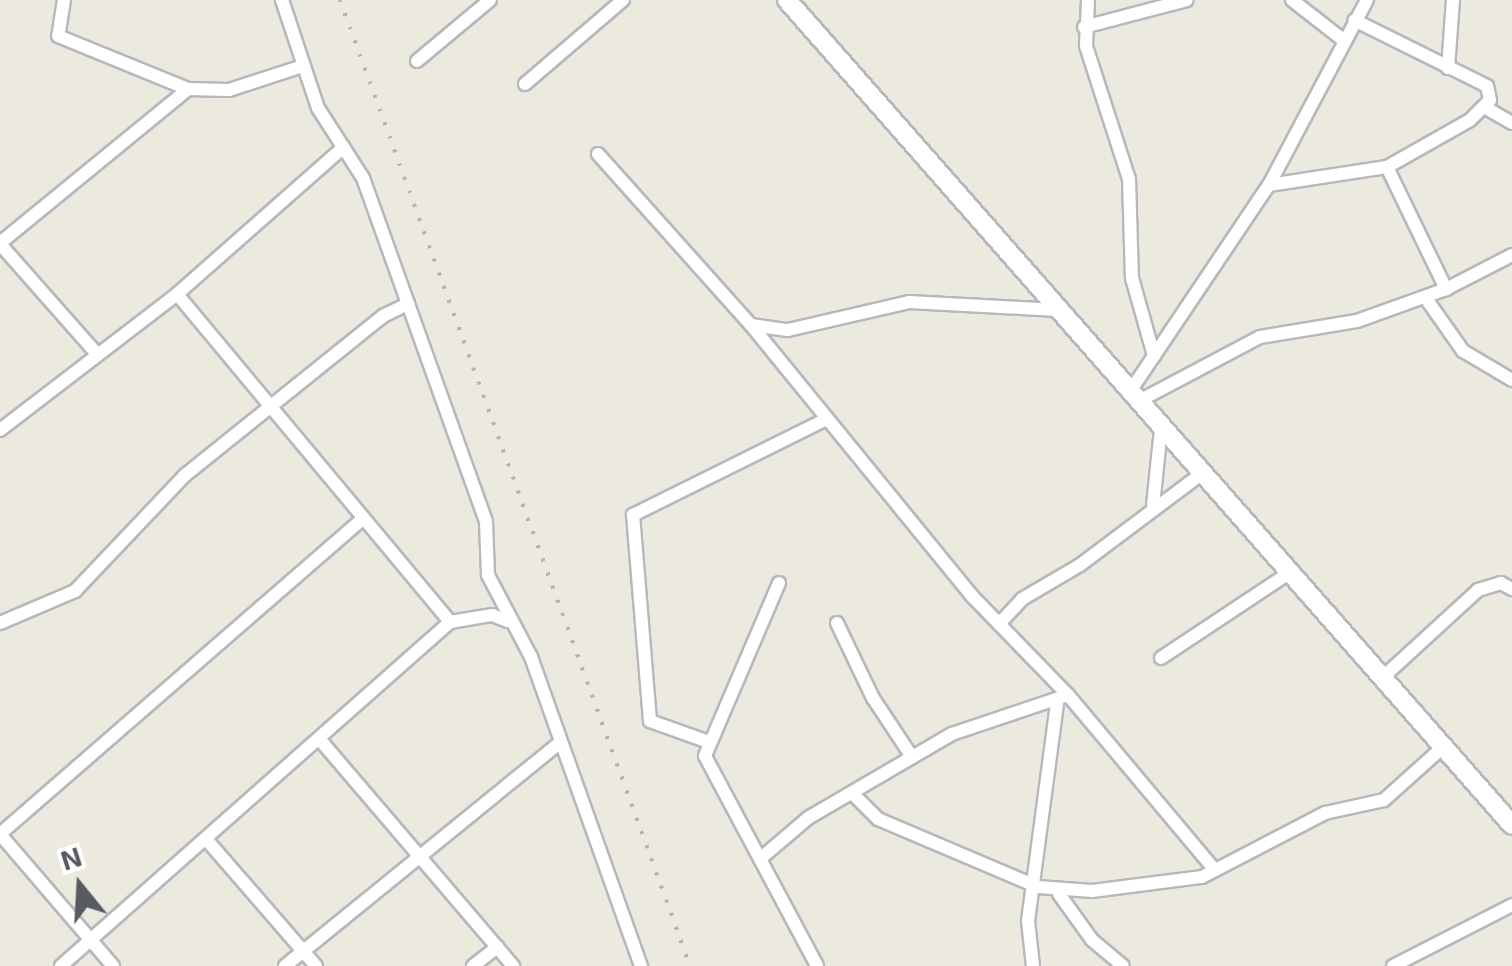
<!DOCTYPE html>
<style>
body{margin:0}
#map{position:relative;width:1512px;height:966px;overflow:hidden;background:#ece9de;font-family:"Exo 2",sans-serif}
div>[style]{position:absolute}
.roads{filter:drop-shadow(2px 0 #b5b8bd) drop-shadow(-2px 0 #b5b8bd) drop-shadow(0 2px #b5b8bd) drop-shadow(0 -2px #b5b8bd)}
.street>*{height:12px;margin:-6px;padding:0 6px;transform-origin:6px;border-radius:6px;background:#fff}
.secondary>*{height:18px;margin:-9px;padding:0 9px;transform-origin:9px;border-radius:9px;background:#fff}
.rail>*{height:4px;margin-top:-2px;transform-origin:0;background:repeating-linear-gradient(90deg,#b1b2b2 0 2.5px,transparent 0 14.5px)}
span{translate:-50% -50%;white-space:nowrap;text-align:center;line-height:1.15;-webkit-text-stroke:10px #fff;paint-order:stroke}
.north{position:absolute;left:30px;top:836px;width:100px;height:100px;-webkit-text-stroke:8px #fff;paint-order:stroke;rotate:342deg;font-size:28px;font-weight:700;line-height:40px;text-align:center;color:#585c61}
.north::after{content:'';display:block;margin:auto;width:35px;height:45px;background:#585c61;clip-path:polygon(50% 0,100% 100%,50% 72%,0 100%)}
</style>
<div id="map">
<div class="roads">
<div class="street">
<div style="left:64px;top:0;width:36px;rotate:99deg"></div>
<div style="left:58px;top:36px;width:140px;rotate:22.2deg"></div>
<div style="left:282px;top:0;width:114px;rotate:71.6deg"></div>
<div style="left:318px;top:108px;width:83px;rotate:57.3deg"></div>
<div style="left:363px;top:178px;width:365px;rotate:70.3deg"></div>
<div style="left:486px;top:522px;width:53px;rotate:87.8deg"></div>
<div style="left:488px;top:575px;width:93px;rotate:62.3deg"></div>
<div style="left:531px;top:657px;width:328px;rotate:70.4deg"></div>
<div style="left:1088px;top:0;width:46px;rotate:92.5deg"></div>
<div style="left:1086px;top:46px;width:140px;rotate:72.1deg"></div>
<div style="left:1129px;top:179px;width:99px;rotate:88.3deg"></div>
<div style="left:1132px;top:278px;width:81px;rotate:74.2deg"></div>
<div style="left:1292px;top:0;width:63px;rotate:38deg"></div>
<div style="left:1084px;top:27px;width:106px;rotate:-14.7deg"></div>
<div style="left:417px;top:61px;width:95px;rotate:-39.9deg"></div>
<div style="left:1448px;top:68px;width:68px;rotate:-85.8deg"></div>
<div style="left:525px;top:84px;width:129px;rotate:-40.6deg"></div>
<div style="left:1486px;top:108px;width:30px;rotate:30deg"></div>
<div style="left:598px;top:154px;width:229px;rotate:48.2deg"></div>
<div style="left:751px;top:325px;width:37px;rotate:8deg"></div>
<div style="left:788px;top:330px;width:124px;rotate:-13deg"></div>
<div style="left:909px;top:302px;width:149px;rotate:3.1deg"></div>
<div style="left:1387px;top:167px;width:136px;rotate:64.2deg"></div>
<div style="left:1269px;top:185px;width:119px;rotate:-8.7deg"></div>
<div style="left:1387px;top:167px;width:95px;rotate:-29.5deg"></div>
<div style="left:1470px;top:120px;width:28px;rotate:-45deg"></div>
<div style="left:1490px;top:100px;width:14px;rotate:-102deg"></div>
<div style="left:1487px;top:86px;width:148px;rotate:-153.6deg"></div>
<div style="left:0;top:243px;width:243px;rotate:-39.3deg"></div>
<div style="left:188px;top:89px;width:41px;rotate:1.4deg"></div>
<div style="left:229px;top:90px;width:78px;rotate:-18deg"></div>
<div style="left:0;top:244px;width:145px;rotate:48.6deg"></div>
<div style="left:177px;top:294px;width:427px;rotate:50.2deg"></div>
<div style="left:1425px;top:297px;width:66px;rotate:54.9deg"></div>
<div style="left:1463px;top:351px;width:57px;rotate:30.6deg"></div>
<div style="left:751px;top:325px;width:350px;rotate:50.8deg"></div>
<div style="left:972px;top:596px;width:138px;rotate:45.9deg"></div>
<div style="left:1068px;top:695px;width:227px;rotate:50deg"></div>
<div style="left:1129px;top:393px;width:251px;rotate:-56.1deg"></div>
<div style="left:1269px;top:185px;width:209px;rotate:-62.1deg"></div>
<div style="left:1137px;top:402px;width:139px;rotate:-27.9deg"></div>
<div style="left:1260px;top:337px;width:98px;rotate:-9.4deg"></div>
<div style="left:1357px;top:321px;width:95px;rotate:-19.8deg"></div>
<div style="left:1446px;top:289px;width:74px;rotate:-27.3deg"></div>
<div style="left:0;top:430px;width:223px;rotate:-37.5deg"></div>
<div style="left:177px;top:294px;width:222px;rotate:-41.4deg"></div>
<div style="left:1153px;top:505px;width:76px;rotate:-84deg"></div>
<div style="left:779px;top:583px;width:188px;rotate:113.2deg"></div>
<div style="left:705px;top:756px;width:238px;rotate:61.9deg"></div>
<div style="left:0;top:623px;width:82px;rotate:-23.1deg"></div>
<div style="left:75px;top:591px;width:158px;rotate:-46.5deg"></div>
<div style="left:184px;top:476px;width:255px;rotate:-38.8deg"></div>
<div style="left:383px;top:316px;width:28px;rotate:-26deg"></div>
<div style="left:837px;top:623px;width:83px;rotate:64.4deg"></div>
<div style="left:873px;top:698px;width:71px;rotate:56.5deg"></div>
<div style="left:999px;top:624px;width:34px;rotate:-47deg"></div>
<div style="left:1022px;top:599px;width:67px;rotate:-30.4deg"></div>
<div style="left:1080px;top:565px;width:151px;rotate:-36.9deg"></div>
<div style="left:1161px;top:658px;width:154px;rotate:-33.6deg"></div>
<div style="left:1381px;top:679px;width:132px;rotate:-42.5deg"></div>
<div style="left:1478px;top:590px;width:24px;rotate:-17deg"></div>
<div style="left:1501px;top:583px;width:13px;rotate:29deg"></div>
<div style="left:321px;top:741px;width:296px;rotate:49.5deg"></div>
<div style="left:706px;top:741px;width:59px;rotate:-160.3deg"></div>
<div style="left:650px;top:721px;width:207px;rotate:-94.7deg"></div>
<div style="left:633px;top:515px;width:216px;rotate:-26.4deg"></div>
<div style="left:854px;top:795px;width:34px;rotate:45deg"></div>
<div style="left:878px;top:819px;width:174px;rotate:23deg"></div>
<div style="left:1038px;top:887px;width:54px;rotate:4.2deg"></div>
<div style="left:1092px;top:891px;width:111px;rotate:-7.3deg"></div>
<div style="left:1202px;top:877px;width:139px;rotate:-27.5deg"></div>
<div style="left:1325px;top:813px;width:60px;rotate:-12.4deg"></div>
<div style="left:1384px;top:800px;width:79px;rotate:-41.9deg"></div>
<div style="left:206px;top:839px;width:168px;rotate:49.1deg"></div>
<div style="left:760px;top:859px;width:63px;rotate:-40.5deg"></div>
<div style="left:808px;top:818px;width:167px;rotate:-30.3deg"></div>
<div style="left:952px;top:734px;width:122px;rotate:-18.6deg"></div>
<div style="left:1059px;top:894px;width:57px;rotate:54.3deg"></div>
<div style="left:1092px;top:940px;width:40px;rotate:40deg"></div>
<div style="left:61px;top:966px;width:519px;rotate:-41.49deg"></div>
<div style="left:450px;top:622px;width:43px;rotate:-9.5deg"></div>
<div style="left:492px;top:615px;width:17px;rotate:21deg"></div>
<div style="left:113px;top:966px;width:174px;rotate:-130.6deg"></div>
<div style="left:0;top:834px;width:481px;rotate:-41deg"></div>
<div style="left:285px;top:966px;width:353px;rotate:-39.1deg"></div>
<div style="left:473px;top:966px;width:31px;rotate:-38deg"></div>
<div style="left:1033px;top:966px;width:45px;rotate:-96.3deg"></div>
<div style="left:1028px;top:921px;width:219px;rotate:-82.4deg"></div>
<div style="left:1393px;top:966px;width:134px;rotate:-27.1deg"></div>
</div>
<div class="secondary">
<div style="left:787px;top:0;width:1098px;rotate:48.69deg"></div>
</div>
</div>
<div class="rail">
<div style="left:340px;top:0;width:1027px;rotate:70.08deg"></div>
</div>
<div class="north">N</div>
</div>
